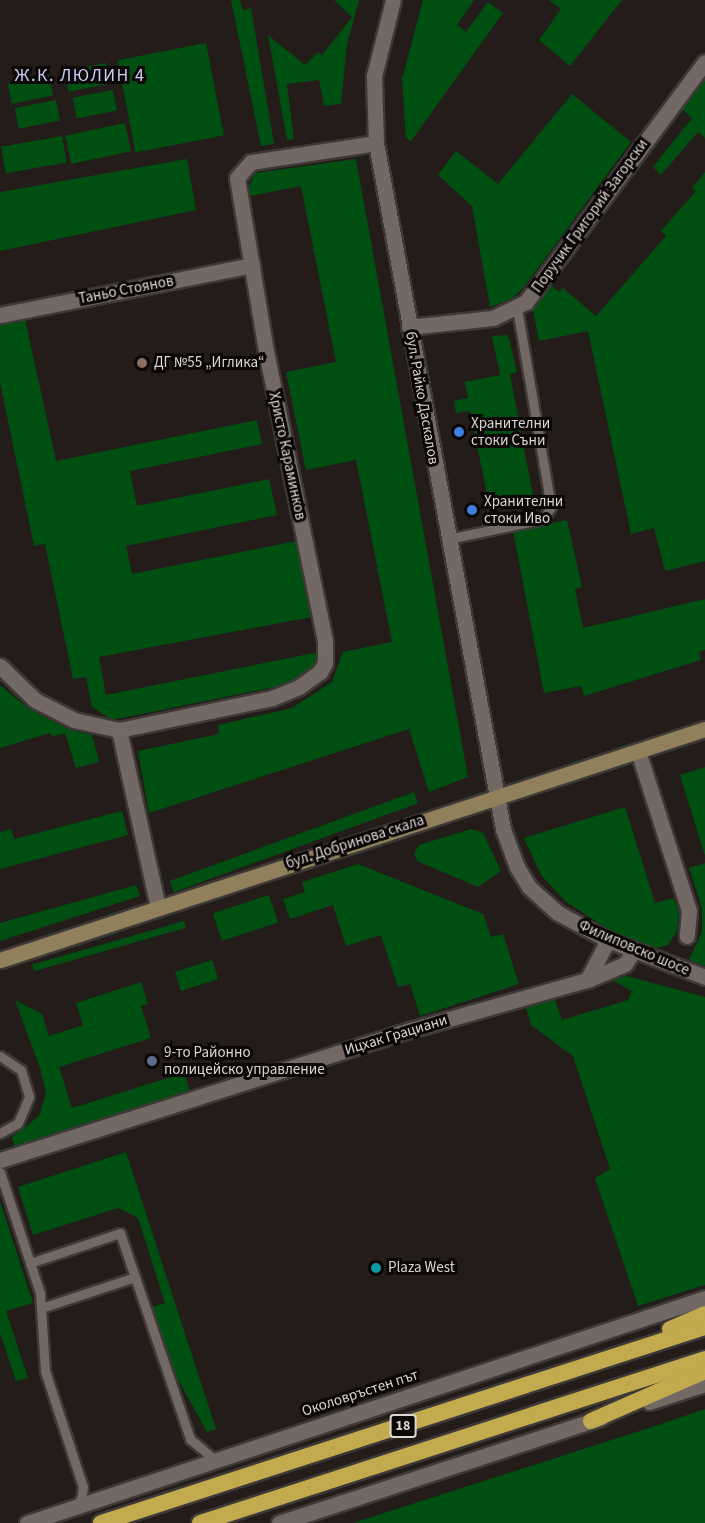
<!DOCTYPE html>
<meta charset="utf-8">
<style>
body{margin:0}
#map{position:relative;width:705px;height:1523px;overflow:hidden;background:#231c18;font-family:"Source Sans 3",sans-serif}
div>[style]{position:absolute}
.green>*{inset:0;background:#004f12;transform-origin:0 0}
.roads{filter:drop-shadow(2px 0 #3e3936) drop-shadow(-2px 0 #3e3936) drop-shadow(0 2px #3e3936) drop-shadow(0 -2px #3e3936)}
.service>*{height:9px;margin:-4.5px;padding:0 4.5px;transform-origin:4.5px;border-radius:4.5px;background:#726964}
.minor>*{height:15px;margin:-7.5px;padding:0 7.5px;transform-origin:7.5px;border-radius:7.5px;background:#726964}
.tertiary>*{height:15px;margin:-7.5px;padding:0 7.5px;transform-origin:7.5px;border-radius:7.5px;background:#726964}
.secondary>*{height:15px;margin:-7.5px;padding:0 7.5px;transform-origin:7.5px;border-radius:7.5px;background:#90815c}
.trunk>*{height:16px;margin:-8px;padding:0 8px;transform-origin:8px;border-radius:8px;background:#c2aa4f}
.dots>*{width:16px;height:16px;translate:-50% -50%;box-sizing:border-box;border:3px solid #0a0706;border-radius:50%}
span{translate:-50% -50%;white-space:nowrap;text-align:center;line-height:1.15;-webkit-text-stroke:6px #0a0706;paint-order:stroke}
.shield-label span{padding:2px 4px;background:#0a0706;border:2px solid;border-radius:4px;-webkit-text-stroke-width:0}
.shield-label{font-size:14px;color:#dbd6d4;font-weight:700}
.street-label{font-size:15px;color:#dbd6d4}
.poi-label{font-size:15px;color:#dbd6d4}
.left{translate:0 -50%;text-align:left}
.quarter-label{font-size:18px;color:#d0ccf8;letter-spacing:1.5px}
</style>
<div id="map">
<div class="green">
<div style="clip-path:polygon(231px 0,240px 0,243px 10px,251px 8px,274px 144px,261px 146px)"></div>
<div style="clip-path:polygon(334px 0,359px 0,347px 44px,341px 104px,324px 106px,319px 80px,287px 84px,294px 139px,287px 140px,268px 35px,305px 65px,318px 52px,322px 55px,352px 17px)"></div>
<div style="clip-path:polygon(423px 0,474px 0,457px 25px,466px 32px,488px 2px,503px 13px,411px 141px,406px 138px,402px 79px)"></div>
<div style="clip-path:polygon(549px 0,622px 0,570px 66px,539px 40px,561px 9px)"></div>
<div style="left:206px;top:43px;width:94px;height:90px;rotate:79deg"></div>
<div style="left:106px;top:63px;width:21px;height:42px;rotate:79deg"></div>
<div style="left:49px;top:75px;width:21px;height:42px;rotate:79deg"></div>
<div style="clip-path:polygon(705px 79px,705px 138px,698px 132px,661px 175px,653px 167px,692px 118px,682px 109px)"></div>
<div style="left:113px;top:90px;width:21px;height:41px;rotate:79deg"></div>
<div style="clip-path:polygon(572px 94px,631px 142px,524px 287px,511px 299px,490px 307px,472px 206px,438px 175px,456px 151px,498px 184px)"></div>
<div style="left:56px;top:100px;width:21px;height:42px;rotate:79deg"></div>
<div style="left:125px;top:123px;width:29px;height:61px;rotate:78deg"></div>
<div style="left:62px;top:136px;width:27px;height:62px;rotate:80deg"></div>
<div style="clip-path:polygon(187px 159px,196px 210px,0 251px,0 192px)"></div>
<div style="clip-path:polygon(356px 159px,468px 777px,429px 792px,409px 729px,149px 813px,138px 751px,219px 734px,218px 725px,292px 708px,332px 682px,343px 652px,392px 642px,356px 460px,306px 470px,286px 372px,336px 362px,301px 186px,250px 196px,249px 187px,255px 173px)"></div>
<div style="clip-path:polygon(705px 172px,705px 561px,665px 571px,654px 528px,631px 534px,588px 331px,539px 341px,532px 305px,549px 284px,559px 292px,563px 288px,596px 316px,666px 236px,661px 231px,696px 191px,692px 188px)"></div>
<div style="clip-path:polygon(25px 319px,56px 461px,257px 420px,262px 444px,130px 471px,137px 506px,269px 479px,277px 515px,126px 546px,132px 574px,296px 541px,312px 617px,99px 657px,106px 695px,319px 652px,315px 670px,299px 682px,112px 720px,92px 707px,86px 677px,73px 679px,45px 544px,34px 546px,0 382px,0 324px)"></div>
<div style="clip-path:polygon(508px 335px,517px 372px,510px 374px,534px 501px,490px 509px,470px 411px,456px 413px,454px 401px,468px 398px,465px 382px,500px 375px,492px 336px)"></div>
<div style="clip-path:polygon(567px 520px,582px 587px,575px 589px,583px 628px,705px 599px,705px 650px,699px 652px,701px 660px,584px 696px,581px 686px,544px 693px,513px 531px)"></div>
<div style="clip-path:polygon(0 685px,29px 709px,70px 730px,92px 735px,99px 762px,76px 768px,65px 733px,52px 737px,50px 733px,0 748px)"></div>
<div style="clip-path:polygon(705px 767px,705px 856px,680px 775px)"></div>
<div style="left:414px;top:792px;width:12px;height:260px;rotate:70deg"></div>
<div style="clip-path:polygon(625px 807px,655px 903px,674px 898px,679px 912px,677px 931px,668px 945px,656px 948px,611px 931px,565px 901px,541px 875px,524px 838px)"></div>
<div style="clip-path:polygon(122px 811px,128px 835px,0 869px,0 832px,11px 829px,14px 839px)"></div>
<div style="clip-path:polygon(471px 829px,483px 833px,501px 871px,478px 887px,417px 861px,414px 854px,419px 845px)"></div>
<div style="clip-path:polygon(705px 863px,705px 966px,689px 960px,702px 932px,702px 908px,689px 868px)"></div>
<div style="clip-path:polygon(358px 864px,483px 914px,491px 937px,503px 934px,519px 984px,420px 1016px,410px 984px,398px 987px,381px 935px,346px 946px,333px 905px,290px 919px,283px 899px,305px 892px,302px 882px)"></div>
<div style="clip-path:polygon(136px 885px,140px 896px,0 941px,0 923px)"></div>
<div style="left:269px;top:895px;width:29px;height:59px;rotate:72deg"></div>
<div style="left:184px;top:921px;width:7px;height:158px;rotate:74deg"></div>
<div style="left:212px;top:960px;width:20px;height:39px;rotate:72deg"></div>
<div style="clip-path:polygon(627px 976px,705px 997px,705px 1285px,638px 1306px,595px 1178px,610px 1169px,573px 1056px,531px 1025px,525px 1005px,554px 997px,562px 1020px,628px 1000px,632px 991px,610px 979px)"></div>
<div style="clip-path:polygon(141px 982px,148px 1004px,141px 1006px,151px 1038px,59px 1067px,72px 1108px,184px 1073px,190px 1092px,15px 1148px,12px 1137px,39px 1116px,46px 1094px,41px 1071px,15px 1000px,42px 1014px,49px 1036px,83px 1025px,76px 1003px)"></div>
<div style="clip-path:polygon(126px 1152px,216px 1429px,207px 1432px,170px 1365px,151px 1307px,165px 1303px,138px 1218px,118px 1208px,33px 1235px,18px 1187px)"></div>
<div style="clip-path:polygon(0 1201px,33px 1303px,6px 1311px,28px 1378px,16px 1381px,0 1333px)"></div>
<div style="clip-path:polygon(705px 1409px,705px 1523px,353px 1523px,649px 1428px)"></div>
</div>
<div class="roads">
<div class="service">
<div style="left:448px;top:539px;width:97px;rotate:-11.9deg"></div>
<div style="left:543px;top:519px;width:14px;rotate:-56deg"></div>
<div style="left:551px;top:507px;width:202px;rotate:-99.7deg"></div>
<div style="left:0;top:1056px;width:25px;rotate:34deg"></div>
<div style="left:21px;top:1070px;width:28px;rotate:73deg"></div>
<div style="left:29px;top:1097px;width:28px;rotate:113deg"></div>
<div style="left:18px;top:1123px;width:21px;rotate:151deg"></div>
<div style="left:0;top:1172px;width:127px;rotate:71.7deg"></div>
<div style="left:40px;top:1293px;width:78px;rotate:86.3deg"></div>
<div style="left:45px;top:1371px;width:122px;rotate:71.9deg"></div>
<div style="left:83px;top:1487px;width:12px;rotate:99deg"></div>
<div style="left:81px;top:1499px;width:10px;rotate:127deg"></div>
<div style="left:30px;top:1263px;width:95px;rotate:-18.4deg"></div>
<div style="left:120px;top:1233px;width:46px;rotate:71.2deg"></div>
<div style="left:135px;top:1277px;width:99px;rotate:161.7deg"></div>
<div style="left:135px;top:1277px;width:171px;rotate:71.2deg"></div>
<div style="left:190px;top:1439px;width:33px;rotate:40deg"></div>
</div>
<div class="minor">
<div style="left:0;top:315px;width:257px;rotate:-11.2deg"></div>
<div style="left:409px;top:327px;width:84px;rotate:-6.1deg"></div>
<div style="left:493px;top:318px;width:37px;rotate:-26deg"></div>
<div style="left:526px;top:302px;width:299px;rotate:-53.3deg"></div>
<div style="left:0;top:666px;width:49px;rotate:44.2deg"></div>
<div style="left:35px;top:700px;width:44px;rotate:27.1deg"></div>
<div style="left:74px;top:720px;width:46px;rotate:12.5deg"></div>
<div style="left:119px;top:730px;width:156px;rotate:-11.8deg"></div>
<div style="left:272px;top:698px;width:29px;rotate:-22deg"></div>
<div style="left:299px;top:687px;width:26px;rotate:-36deg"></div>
<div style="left:320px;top:672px;width:10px;rotate:-61deg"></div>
<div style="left:325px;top:663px;width:22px;rotate:-90deg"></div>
<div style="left:325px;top:641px;width:290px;rotate:-101.5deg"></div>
<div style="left:267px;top:357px;width:181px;rotate:-99.5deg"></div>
<div style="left:237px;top:178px;width:21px;rotate:-49deg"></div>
<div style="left:251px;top:162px;width:126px;rotate:-8.6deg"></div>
<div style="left:119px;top:730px;width:181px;rotate:77.6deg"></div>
<div style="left:638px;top:751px;width:168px;rotate:72.3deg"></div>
<div style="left:689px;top:911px;width:25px;rotate:95deg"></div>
<div style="left:587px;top:980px;width:45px;rotate:-62.3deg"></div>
<div style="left:0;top:1160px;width:430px;rotate:-17.6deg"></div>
<div style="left:410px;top:1030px;width:184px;rotate:-15.8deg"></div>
<div style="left:587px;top:980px;width:41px;rotate:-22.8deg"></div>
<div style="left:625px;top:964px;width:17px;rotate:-57deg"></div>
<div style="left:649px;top:1402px;width:59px;rotate:-17.8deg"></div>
<div style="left:27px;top:1523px;width:714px;rotate:-18.36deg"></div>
<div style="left:279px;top:1523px;width:339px;rotate:-18.1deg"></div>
</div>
<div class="tertiary">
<div style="left:393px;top:0;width:78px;rotate:104deg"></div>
<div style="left:374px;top:76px;width:67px;rotate:88.3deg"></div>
<div style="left:376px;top:143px;width:698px;rotate:79.51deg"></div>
<div style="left:503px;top:829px;width:40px;rotate:69.8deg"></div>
<div style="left:517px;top:867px;width:23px;rotate:59deg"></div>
<div style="left:529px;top:887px;width:39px;rotate:42deg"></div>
<div style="left:558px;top:913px;width:57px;rotate:28.4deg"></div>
<div style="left:608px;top:940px;width:104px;rotate:20.9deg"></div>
</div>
<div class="secondary">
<div style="left:0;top:960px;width:742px;rotate:-18.14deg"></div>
</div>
<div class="trunk">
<div style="left:670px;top:1329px;width:38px;rotate:-23deg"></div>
<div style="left:591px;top:1421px;width:124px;rotate:-23.7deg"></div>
<div style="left:101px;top:1523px;width:635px;rotate:-17.98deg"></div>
<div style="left:200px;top:1523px;width:531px;rotate:-17.99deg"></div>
</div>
</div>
<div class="dots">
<div style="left:142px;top:363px;background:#8d6e63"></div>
<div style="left:459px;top:432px;background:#3f7fe0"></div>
<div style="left:472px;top:510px;background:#3f7fe0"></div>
<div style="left:152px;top:1061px;background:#5c6f8a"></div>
<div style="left:376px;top:1268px;background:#0f9aa8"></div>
</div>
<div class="shield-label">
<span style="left:403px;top:1426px">18</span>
</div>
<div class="street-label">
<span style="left:590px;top:216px;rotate:-54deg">Поручик Григорий Загорски</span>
<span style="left:126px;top:290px;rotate:-11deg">Таньо Стоянов</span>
<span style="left:422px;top:398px;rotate:80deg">бул. Райко Даскалов</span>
<span style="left:287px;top:456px;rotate:78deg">Христо Караминков</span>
<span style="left:355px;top:842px;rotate:-18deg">бул. Добринова скала</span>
<span style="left:634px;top:948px;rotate:23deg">Филиповско шосе</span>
<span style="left:396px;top:1035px;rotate:-17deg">Ицхак Грациани</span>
<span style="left:360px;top:1393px;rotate:-18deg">Околовръстен път</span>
</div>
<div class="poi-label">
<span class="left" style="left:154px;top:363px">ДГ №55 „Иглика“</span>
<span class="left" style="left:471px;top:432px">Хранителни<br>стоки Съни</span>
<span class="left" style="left:484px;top:510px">Хранителни<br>стоки Иво</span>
<span class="left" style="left:164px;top:1061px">9-то Районно<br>полицейско управление</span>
<span class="left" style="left:388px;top:1268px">Plaza West</span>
</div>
<div class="quarter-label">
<span style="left:80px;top:76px">Ж.К. ЛЮЛИН 4</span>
</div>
</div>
